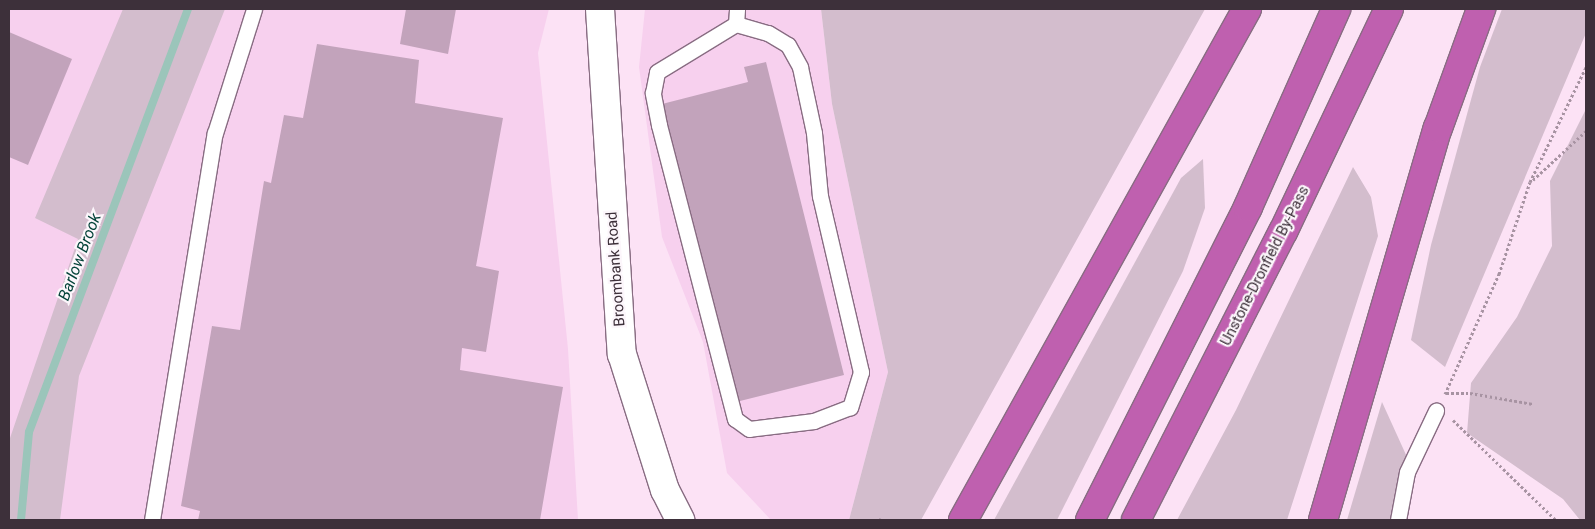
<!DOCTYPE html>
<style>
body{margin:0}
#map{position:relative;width:1595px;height:529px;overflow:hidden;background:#fce2f5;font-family:Roboto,sans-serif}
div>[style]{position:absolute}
.built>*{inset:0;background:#f7d0ee}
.green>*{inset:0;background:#d3bdcd}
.stream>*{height:8px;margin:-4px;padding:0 4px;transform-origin:4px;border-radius:4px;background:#9bc5ba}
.building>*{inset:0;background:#c2a3bb}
.path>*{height:3px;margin-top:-1.5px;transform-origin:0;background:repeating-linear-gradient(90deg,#a793a2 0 2.5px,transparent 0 5px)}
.roads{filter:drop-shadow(1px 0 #886c82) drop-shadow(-1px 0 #886c82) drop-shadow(0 1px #886c82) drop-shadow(0 -1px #886c82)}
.lane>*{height:15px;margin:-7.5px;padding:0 7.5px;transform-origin:7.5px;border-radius:7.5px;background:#fff}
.secondary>*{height:28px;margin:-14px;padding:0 14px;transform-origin:14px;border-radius:14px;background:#fff}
.highway>*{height:28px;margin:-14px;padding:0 14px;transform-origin:14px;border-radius:14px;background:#bf60af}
span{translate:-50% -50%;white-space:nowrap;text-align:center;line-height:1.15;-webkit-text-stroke:4.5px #fcf6fb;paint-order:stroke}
.street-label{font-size:15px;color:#3d303a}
.water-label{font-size:16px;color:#044339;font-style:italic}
.frame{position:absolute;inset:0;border:10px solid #3d303a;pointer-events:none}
</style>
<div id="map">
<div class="built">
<div style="clip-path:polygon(9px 9px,549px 9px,538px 53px,568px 349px,578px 520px,9px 520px)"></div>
<div style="clip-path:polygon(645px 9px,821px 9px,832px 104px,888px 372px,849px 520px,771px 520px,727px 473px,703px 342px,662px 237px,639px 67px)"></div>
</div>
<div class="green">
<div style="clip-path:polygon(123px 9px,225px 9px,79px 376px,60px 520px,9px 520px,9px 441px,78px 239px,35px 218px)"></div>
<div style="clip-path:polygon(821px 9px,1205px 9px,921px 520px,849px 520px,888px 372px,832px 104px)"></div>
<div style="clip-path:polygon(1502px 9px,1586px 9px,1586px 33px,1445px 367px,1411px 340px,1431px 245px,1480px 67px)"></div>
<div style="clip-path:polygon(1586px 109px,1586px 520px,1580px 520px,1563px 499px,1467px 433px,1471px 383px,1517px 317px,1552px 246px,1550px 181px)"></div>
<div style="clip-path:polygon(1203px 159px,1205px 208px,1183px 271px,1057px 520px,994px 520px,1181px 178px)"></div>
<div style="clip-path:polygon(1353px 167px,1371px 197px,1378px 236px,1287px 520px,1177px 520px,1236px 410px)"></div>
<div style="clip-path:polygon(1382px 402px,1407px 457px,1391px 520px,1347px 520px)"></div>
</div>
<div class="stream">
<div style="left:21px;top:520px;width:88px;rotate:-84.8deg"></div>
<div style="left:29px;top:432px;width:452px;rotate:-69.4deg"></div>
</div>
<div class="building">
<div style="clip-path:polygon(406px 9px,456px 9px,448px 54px,400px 44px)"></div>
<div style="clip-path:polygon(9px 32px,72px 59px,28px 165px,9px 157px)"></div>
<div style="clip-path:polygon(317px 44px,419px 60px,415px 103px,503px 118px,476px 266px,499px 271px,486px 352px,462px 348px,460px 370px,563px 387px,540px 520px,198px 520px,200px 511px,181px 506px,212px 326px,240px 330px,264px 181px,271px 183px,284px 115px,303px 118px)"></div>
<div style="clip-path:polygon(766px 62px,844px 375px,736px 402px,662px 104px,748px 82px,744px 67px)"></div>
</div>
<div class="path">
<div style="left:1533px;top:180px;width:72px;rotate:-42.8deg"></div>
<div style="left:1446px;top:393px;width:24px"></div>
<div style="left:1470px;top:393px;width:64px;rotate:9.9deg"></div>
<div style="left:1445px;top:394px;width:132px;rotate:-65.8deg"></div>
<div style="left:1499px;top:274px;width:97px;rotate:-71.4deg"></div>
<div style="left:1530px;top:182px;width:128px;rotate:-64deg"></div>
<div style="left:1453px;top:420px;width:144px;rotate:44.2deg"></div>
<div style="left:880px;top:520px;width:2px;rotate:-63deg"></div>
</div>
<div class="roads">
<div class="lane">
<div style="left:736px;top:24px;width:33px;rotate:16deg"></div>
<div style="left:768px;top:33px;width:23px;rotate:31deg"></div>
<div style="left:788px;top:45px;width:25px;rotate:61deg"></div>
<div style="left:800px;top:67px;width:67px;rotate:78deg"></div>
<div style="left:814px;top:133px;width:63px;rotate:84.6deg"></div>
<div style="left:820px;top:196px;width:181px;rotate:76.9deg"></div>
<div style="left:861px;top:372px;width:37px;rotate:107deg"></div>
<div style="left:850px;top:407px;width:39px;rotate:159deg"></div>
<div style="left:814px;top:421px;width:65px;rotate:173deg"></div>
<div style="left:749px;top:429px;width:17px;rotate:-144deg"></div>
<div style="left:735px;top:419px;width:304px;rotate:-104.5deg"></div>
<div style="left:659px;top:125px;width:33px;rotate:-101deg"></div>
<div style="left:653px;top:93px;width:21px;rotate:-79deg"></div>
<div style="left:657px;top:72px;width:92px;rotate:-31.3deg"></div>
<div style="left:736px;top:24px;width:15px;rotate:-86deg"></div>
<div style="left:152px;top:520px;width:392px;rotate:-80.8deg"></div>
<div style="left:215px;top:133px;width:130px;rotate:-72.5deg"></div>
<div style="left:1398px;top:520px;width:49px;rotate:-79.4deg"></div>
<div style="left:1407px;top:472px;width:68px;rotate:-64.6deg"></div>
</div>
<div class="secondary">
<div style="left:600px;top:9px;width:346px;rotate:86.4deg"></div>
<div style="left:622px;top:354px;width:143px;rotate:72.5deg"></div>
<div style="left:665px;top:490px;width:34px;rotate:63deg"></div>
</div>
<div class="highway">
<div style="left:963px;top:520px;width:585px;rotate:-60.94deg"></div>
<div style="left:1090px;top:520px;width:351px;rotate:-63.2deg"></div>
<div style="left:1248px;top:207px;width:217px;rotate:-66deg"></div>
<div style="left:1136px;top:520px;width:323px;rotate:-63deg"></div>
<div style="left:1283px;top:232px;width:247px;rotate:-64.6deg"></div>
<div style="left:1323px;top:520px;width:409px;rotate:-73.7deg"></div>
<div style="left:1438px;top:128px;width:127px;rotate:-70.1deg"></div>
</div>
</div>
<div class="street-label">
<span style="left:1265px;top:266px;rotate:-63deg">Unstone-Dronfield By-Pass</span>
<span style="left:616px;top:269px;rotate:-94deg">Broombank Road</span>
</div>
<div class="water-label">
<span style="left:80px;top:257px;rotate:-69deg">Barlow Brook</span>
</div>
<div class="frame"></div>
</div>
